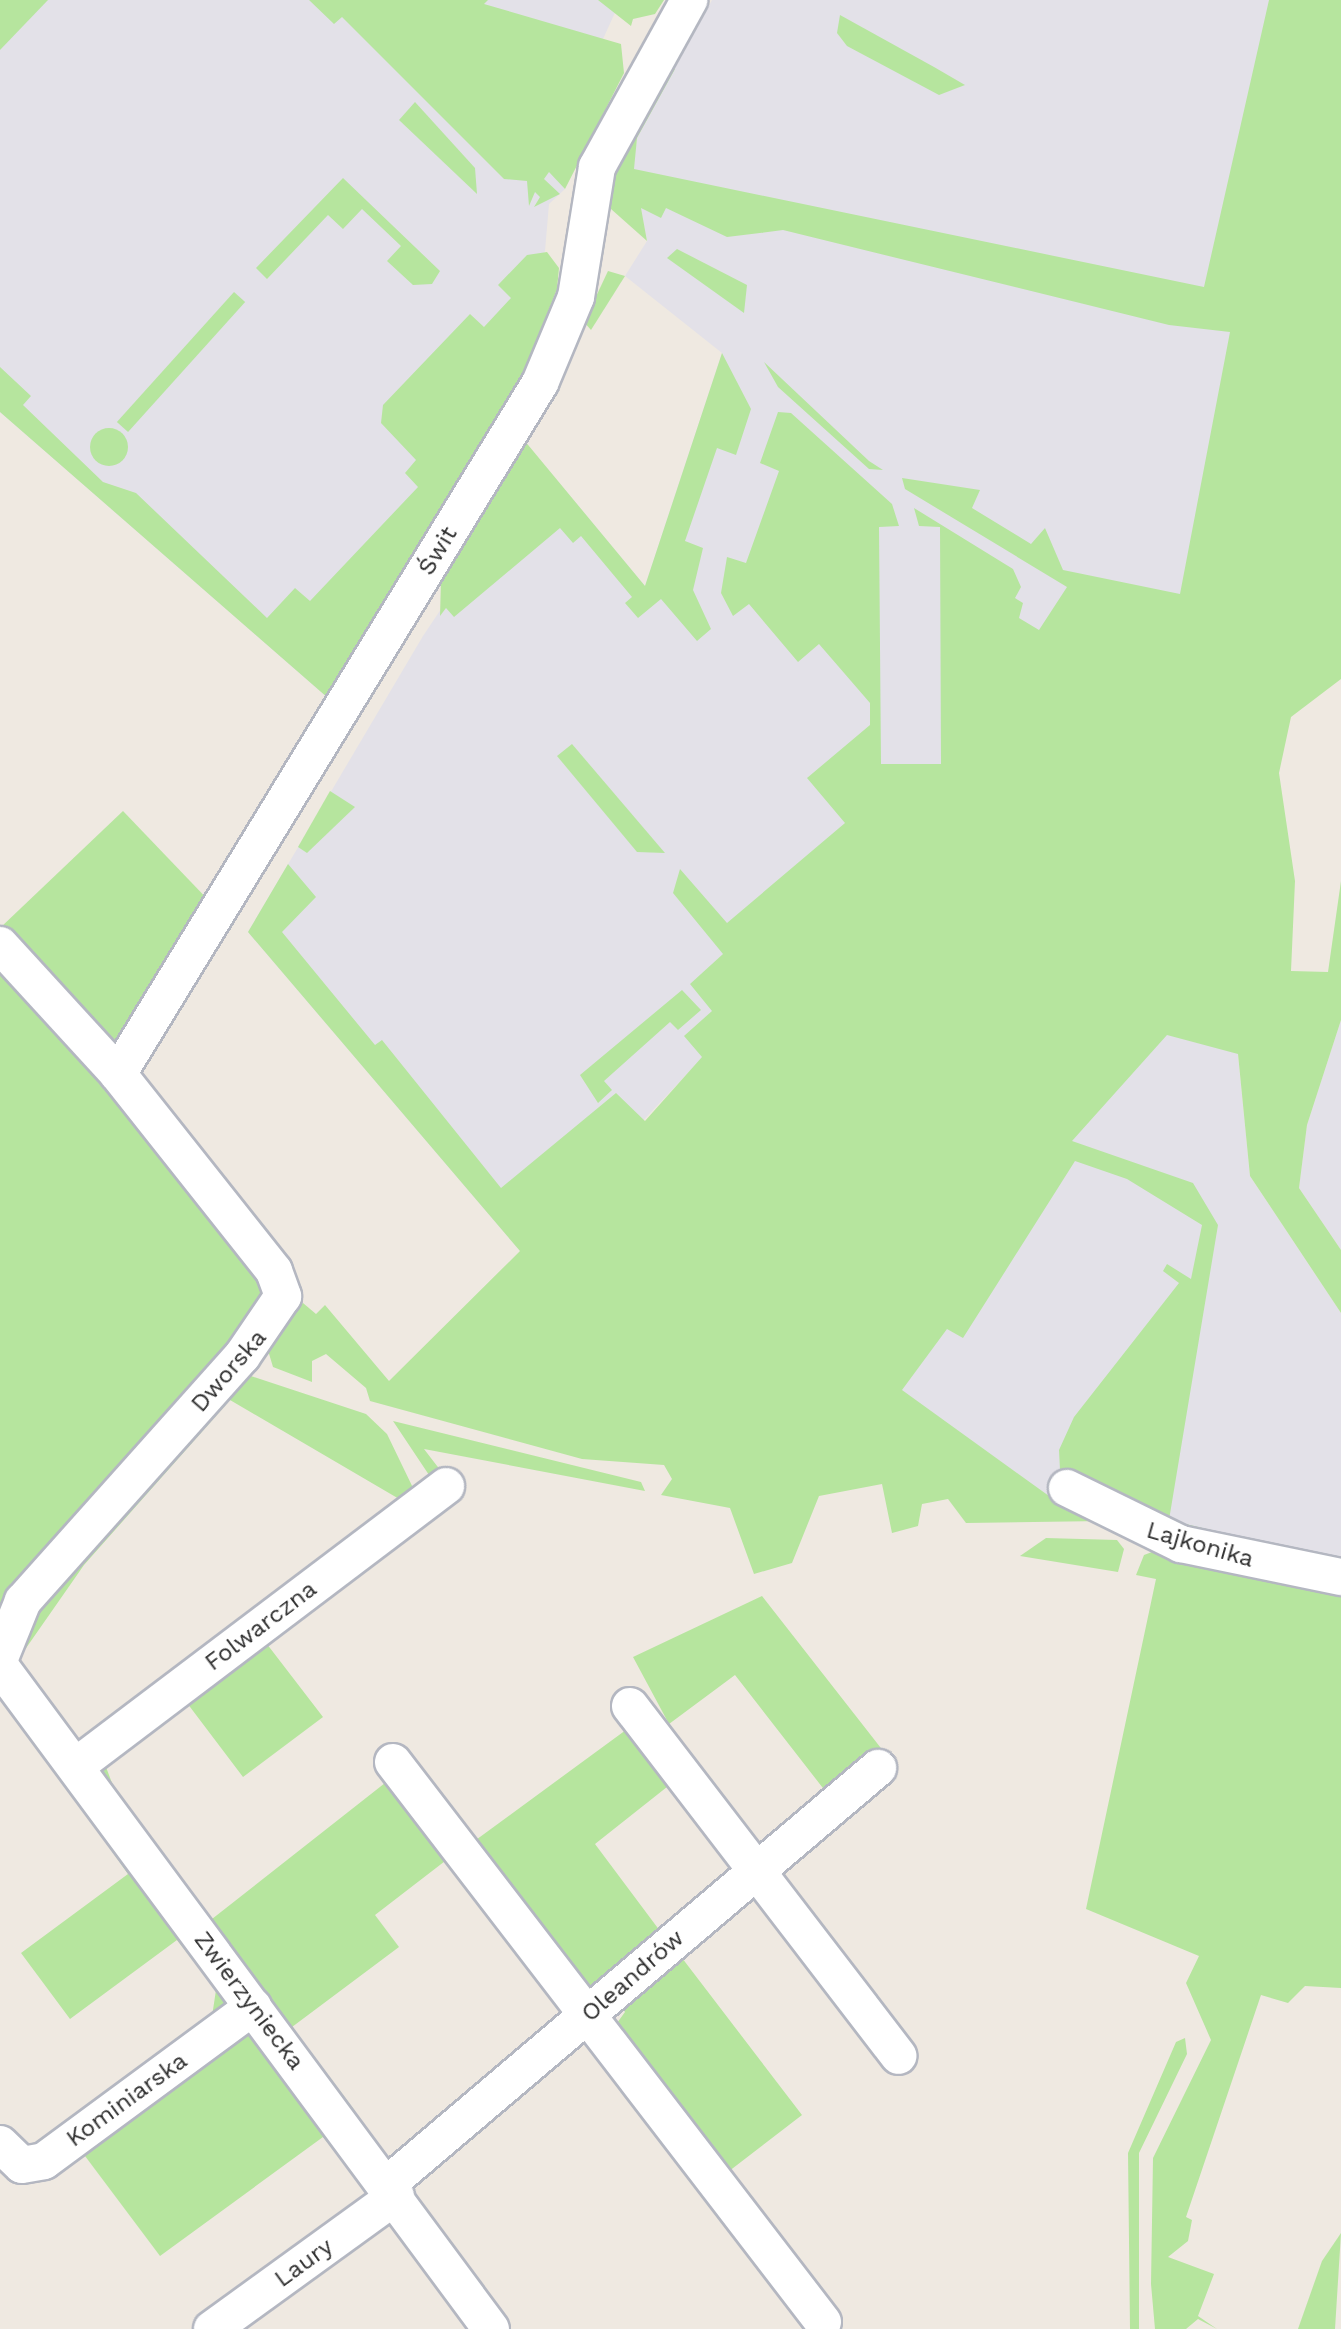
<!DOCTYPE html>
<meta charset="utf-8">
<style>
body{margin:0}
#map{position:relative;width:1341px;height:2329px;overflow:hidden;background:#efe9e1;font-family:"Work Sans",sans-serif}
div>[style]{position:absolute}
.industrial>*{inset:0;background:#e3e1e8}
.green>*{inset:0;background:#b6e59e;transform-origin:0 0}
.round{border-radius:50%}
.roads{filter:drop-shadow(2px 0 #b4b7c1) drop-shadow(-2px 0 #b4b7c1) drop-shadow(0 2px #b4b7c1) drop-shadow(0 -2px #b4b7c1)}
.minor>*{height:36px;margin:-18px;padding:0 18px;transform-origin:18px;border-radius:18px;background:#fff}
span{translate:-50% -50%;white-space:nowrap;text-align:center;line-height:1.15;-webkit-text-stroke:7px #fff;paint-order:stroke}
.street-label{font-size:24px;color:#2e2e2e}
</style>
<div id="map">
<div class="industrial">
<div style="clip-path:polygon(0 0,644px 0,618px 6px,603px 39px,616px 54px,549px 170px,565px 189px,549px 204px,545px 251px,328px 698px,0 412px)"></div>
<div style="clip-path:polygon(712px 0,1295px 0,1238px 1055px,1250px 1176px,1341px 1313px,1341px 1561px,1169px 1521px,1060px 1470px,1048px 1496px,850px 1403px,703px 1057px,520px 1251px,248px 932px,423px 636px,512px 503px,546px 467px,645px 586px,722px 353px,625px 276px,647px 241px,633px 169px,637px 138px)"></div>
<div style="clip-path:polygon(1341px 1020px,1341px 1250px,1299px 1188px,1307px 1125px)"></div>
</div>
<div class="green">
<div style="clip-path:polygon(0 0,48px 0,0 50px)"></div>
<div style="clip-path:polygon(309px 0,488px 0,484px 4px,621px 44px,624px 73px,565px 189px,549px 172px,544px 179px,560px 194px,534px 207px,540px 197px,535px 192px,529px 206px,527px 181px,504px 179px,342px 17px,334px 24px)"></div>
<div style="clip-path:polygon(598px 0,664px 0,655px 14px,633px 19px,631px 26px)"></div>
<div style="clip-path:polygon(1269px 0,1341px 0,1341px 679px,1291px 717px,1279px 773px,1295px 881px,1291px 971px,1328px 972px,1341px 881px,1341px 1020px,1307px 1125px,1299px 1188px,1341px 1250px,1341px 1313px,1250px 1176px,1238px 1054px,1167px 1035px,1072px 1141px,1193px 1183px,1218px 1225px,1169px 1520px,1215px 1531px,1204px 1542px,1060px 1470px,1059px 1450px,1074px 1417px,1179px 1283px,1163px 1271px,1167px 1264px,1191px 1279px,1202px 1225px,1127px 1179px,1075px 1161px,963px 1338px,947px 1329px,902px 1390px,1049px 1496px,1103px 1521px,966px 1523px,948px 1499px,922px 1504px,918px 1526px,892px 1533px,882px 1484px,819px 1496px,792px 1563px,754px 1574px,730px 1508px,661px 1495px,672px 1479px,664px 1465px,582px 1459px,370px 1401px,366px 1388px,326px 1354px,312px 1361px,312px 1382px,273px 1367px,267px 1347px,293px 1309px,303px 1303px,316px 1314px,325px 1305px,389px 1381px,520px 1251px,248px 932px,288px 864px,316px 897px,282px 932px,375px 1045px,382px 1040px,501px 1188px,616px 1093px,645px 1121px,702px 1057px,684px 1036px,712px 1011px,690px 984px,723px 954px,673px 893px,680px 869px,727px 923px,845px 823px,807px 778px,870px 725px,870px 703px,819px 644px,798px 662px,749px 604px,733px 616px,721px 593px,727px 557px,746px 563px,779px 471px,760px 463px,778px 412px,791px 413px,892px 504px,899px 526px,879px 527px,881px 764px,941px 764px,940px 527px,919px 526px,914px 508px,1013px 569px,1021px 587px,1015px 598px,1023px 603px,1019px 618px,1039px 630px,1067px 587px,905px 489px,902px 478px,980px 490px,972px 508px,1031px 544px,1045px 528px,1063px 570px,1180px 594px,1230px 332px,1169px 325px,783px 230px,727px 237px,666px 208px,661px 218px,641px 208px,647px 241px,611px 209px,608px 184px,665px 68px,675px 69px,637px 138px,634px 169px,1204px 287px)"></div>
<div style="clip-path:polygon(840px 15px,934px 67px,965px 85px,939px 95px,847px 46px,837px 33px)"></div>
<div style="clip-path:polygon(415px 102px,475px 168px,477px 194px,399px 120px)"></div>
<div style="clip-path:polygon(343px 178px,440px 271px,432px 284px,413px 285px,387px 261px,401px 246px,362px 209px,343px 229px,328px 215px,267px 279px,256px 268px)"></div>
<div style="clip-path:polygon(677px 249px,747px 285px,744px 313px,667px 258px)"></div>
<div style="clip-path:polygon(547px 252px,559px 268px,557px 289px,526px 367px,328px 698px,0 412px,0 367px,31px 396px,23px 405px,103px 482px,136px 493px,267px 618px,295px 588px,310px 601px,418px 487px,405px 473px,416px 460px,381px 423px,383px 405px,470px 314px,484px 327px,511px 298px,498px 285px,527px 255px)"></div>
<div style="clip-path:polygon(608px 271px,625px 276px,591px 330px,584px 322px)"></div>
<div style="left:234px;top:292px;width:15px;height:175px;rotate:42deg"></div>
<div style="clip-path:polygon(722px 353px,751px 409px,736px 455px,717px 448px,685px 541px,703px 548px,693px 590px,711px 629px,697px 641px,661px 599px,638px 618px,625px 603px,632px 597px,581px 536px,573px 543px,560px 528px,454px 617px,446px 608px,440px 616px,441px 579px,524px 440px,645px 586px)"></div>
<div style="clip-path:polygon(764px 362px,869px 461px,883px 470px,869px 469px,778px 387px)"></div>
<div class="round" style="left:90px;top:428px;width:38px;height:38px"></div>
<div style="clip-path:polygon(572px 744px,665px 853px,637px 852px,557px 756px)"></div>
<div style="clip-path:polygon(330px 791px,355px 807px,307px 853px,298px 847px)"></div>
<div style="clip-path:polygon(123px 811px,213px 905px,117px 1050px,0 928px)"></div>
<div style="clip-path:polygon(0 956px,264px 1280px,261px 1314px,0 1622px)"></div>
<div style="clip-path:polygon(682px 990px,701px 1010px,678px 1030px,670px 1022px,604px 1081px,612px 1090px,598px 1103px,580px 1075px)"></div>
<div style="clip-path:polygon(248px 1375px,366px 1414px,387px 1434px,415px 1492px,406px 1503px,230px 1400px,84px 1565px,17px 1661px,17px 1629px)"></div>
<div style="clip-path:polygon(393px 1421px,641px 1482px,645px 1491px,424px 1449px,444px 1475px,431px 1478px)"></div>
<div style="clip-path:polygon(1046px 1538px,1117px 1540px,1124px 1549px,1118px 1572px,1020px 1556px)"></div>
<div style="clip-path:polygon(1160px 1549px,1341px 1583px,1341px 1988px,1305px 1986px,1288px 2003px,1261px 1995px,1186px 2217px,1192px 2220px,1188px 2241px,1168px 2257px,1214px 2274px,1198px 2316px,1217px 2329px,1198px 2319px,1186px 2329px,1155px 2329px,1151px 2284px,1153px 2158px,1211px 2040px,1186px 1983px,1199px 1956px,1086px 1909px,1156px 1579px,1136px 1575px,1144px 1555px)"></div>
<div style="clip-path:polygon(762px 1596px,884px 1752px,826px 1792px,735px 1675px,669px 1724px,633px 1657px)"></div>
<div style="clip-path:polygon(260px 1635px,323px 1717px,243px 1777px,184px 1699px,103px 1759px,115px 1791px,109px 1795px,94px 1764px)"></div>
<div style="clip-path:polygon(630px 1727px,733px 1863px,672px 1783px,595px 1844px,663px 1935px,602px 1990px,579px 1988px,469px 1845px)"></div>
<div style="clip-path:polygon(385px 1783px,449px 1858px,375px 1915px,399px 1947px,292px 2027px,355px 2111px,344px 2111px,190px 1907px,198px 1900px,212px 1919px)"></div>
<div style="clip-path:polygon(116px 1841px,230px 2001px,211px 2023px,216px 1990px,177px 1940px,70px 2019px,21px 1953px,128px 1874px,109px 1847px)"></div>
<div style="clip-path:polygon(744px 1893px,767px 1899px,849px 2007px,849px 2014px,762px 1901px,741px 1899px,679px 1954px,802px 2115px,724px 2175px,725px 2187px,609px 2034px,625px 2012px,616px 1997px)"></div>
<div style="clip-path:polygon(246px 2025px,349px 2157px,343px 2162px,323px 2137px,160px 2256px,85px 2156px,74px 2163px,73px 2156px)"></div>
<div style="clip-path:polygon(1185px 2038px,1187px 2054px,1139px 2153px,1139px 2329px,1130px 2329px,1128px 2153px,1176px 2042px)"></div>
<div style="clip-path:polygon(1341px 2233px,1335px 2329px,1298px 2329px,1322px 2261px)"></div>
</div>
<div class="roads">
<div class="minor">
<div style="left:0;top:945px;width:175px;rotate:47.5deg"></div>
<div style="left:118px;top:1074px;width:251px;rotate:51.6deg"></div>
<div style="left:274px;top:1271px;width:27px;rotate:70deg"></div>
<div style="left:283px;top:1296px;width:73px;rotate:124.3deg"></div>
<div style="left:242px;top:1356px;width:329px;rotate:131.8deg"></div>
<div style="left:23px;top:1601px;width:61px;rotate:112deg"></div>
<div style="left:118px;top:1074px;width:810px;rotate:-58.59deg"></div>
<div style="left:540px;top:383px;width:93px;rotate:-67.3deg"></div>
<div style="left:576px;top:297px;width:132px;rotate:-80.8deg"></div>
<div style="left:597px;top:167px;width:191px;rotate:-61.1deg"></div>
<div style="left:1067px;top:1488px;width:127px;rotate:26.2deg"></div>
<div style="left:1181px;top:1544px;width:163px;rotate:11.7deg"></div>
<div style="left:0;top:1666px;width:825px;rotate:53.48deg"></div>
<div style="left:630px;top:1706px;width:441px;rotate:52.5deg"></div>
<div style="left:393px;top:1762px;width:706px;rotate:52.48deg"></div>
<div style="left:76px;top:1766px;width:464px;rotate:-37.1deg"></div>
<div style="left:0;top:2144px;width:30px;rotate:44deg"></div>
<div style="left:22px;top:2165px;width:22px;rotate:-10deg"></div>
<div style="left:44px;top:2161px;width:260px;rotate:-36.4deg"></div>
<div style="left:388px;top:2184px;width:643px;rotate:-40.33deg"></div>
<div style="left:212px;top:2329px;width:227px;rotate:-35.9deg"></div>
</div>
</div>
<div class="street-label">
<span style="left:438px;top:551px;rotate:-59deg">Świt</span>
<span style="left:229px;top:1371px;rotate:-49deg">Dworska</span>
<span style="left:1200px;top:1545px;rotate:16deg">Lajkonika</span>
<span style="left:261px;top:1626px;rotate:-37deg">Folwarczna</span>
<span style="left:633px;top:1976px;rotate:-41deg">Oleandrów</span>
<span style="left:249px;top:2001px;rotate:53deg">Zwierzyniecka</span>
<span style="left:127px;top:2100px;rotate:-36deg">Kominiarska</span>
<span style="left:304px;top:2263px;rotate:-36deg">Laury</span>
</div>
</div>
